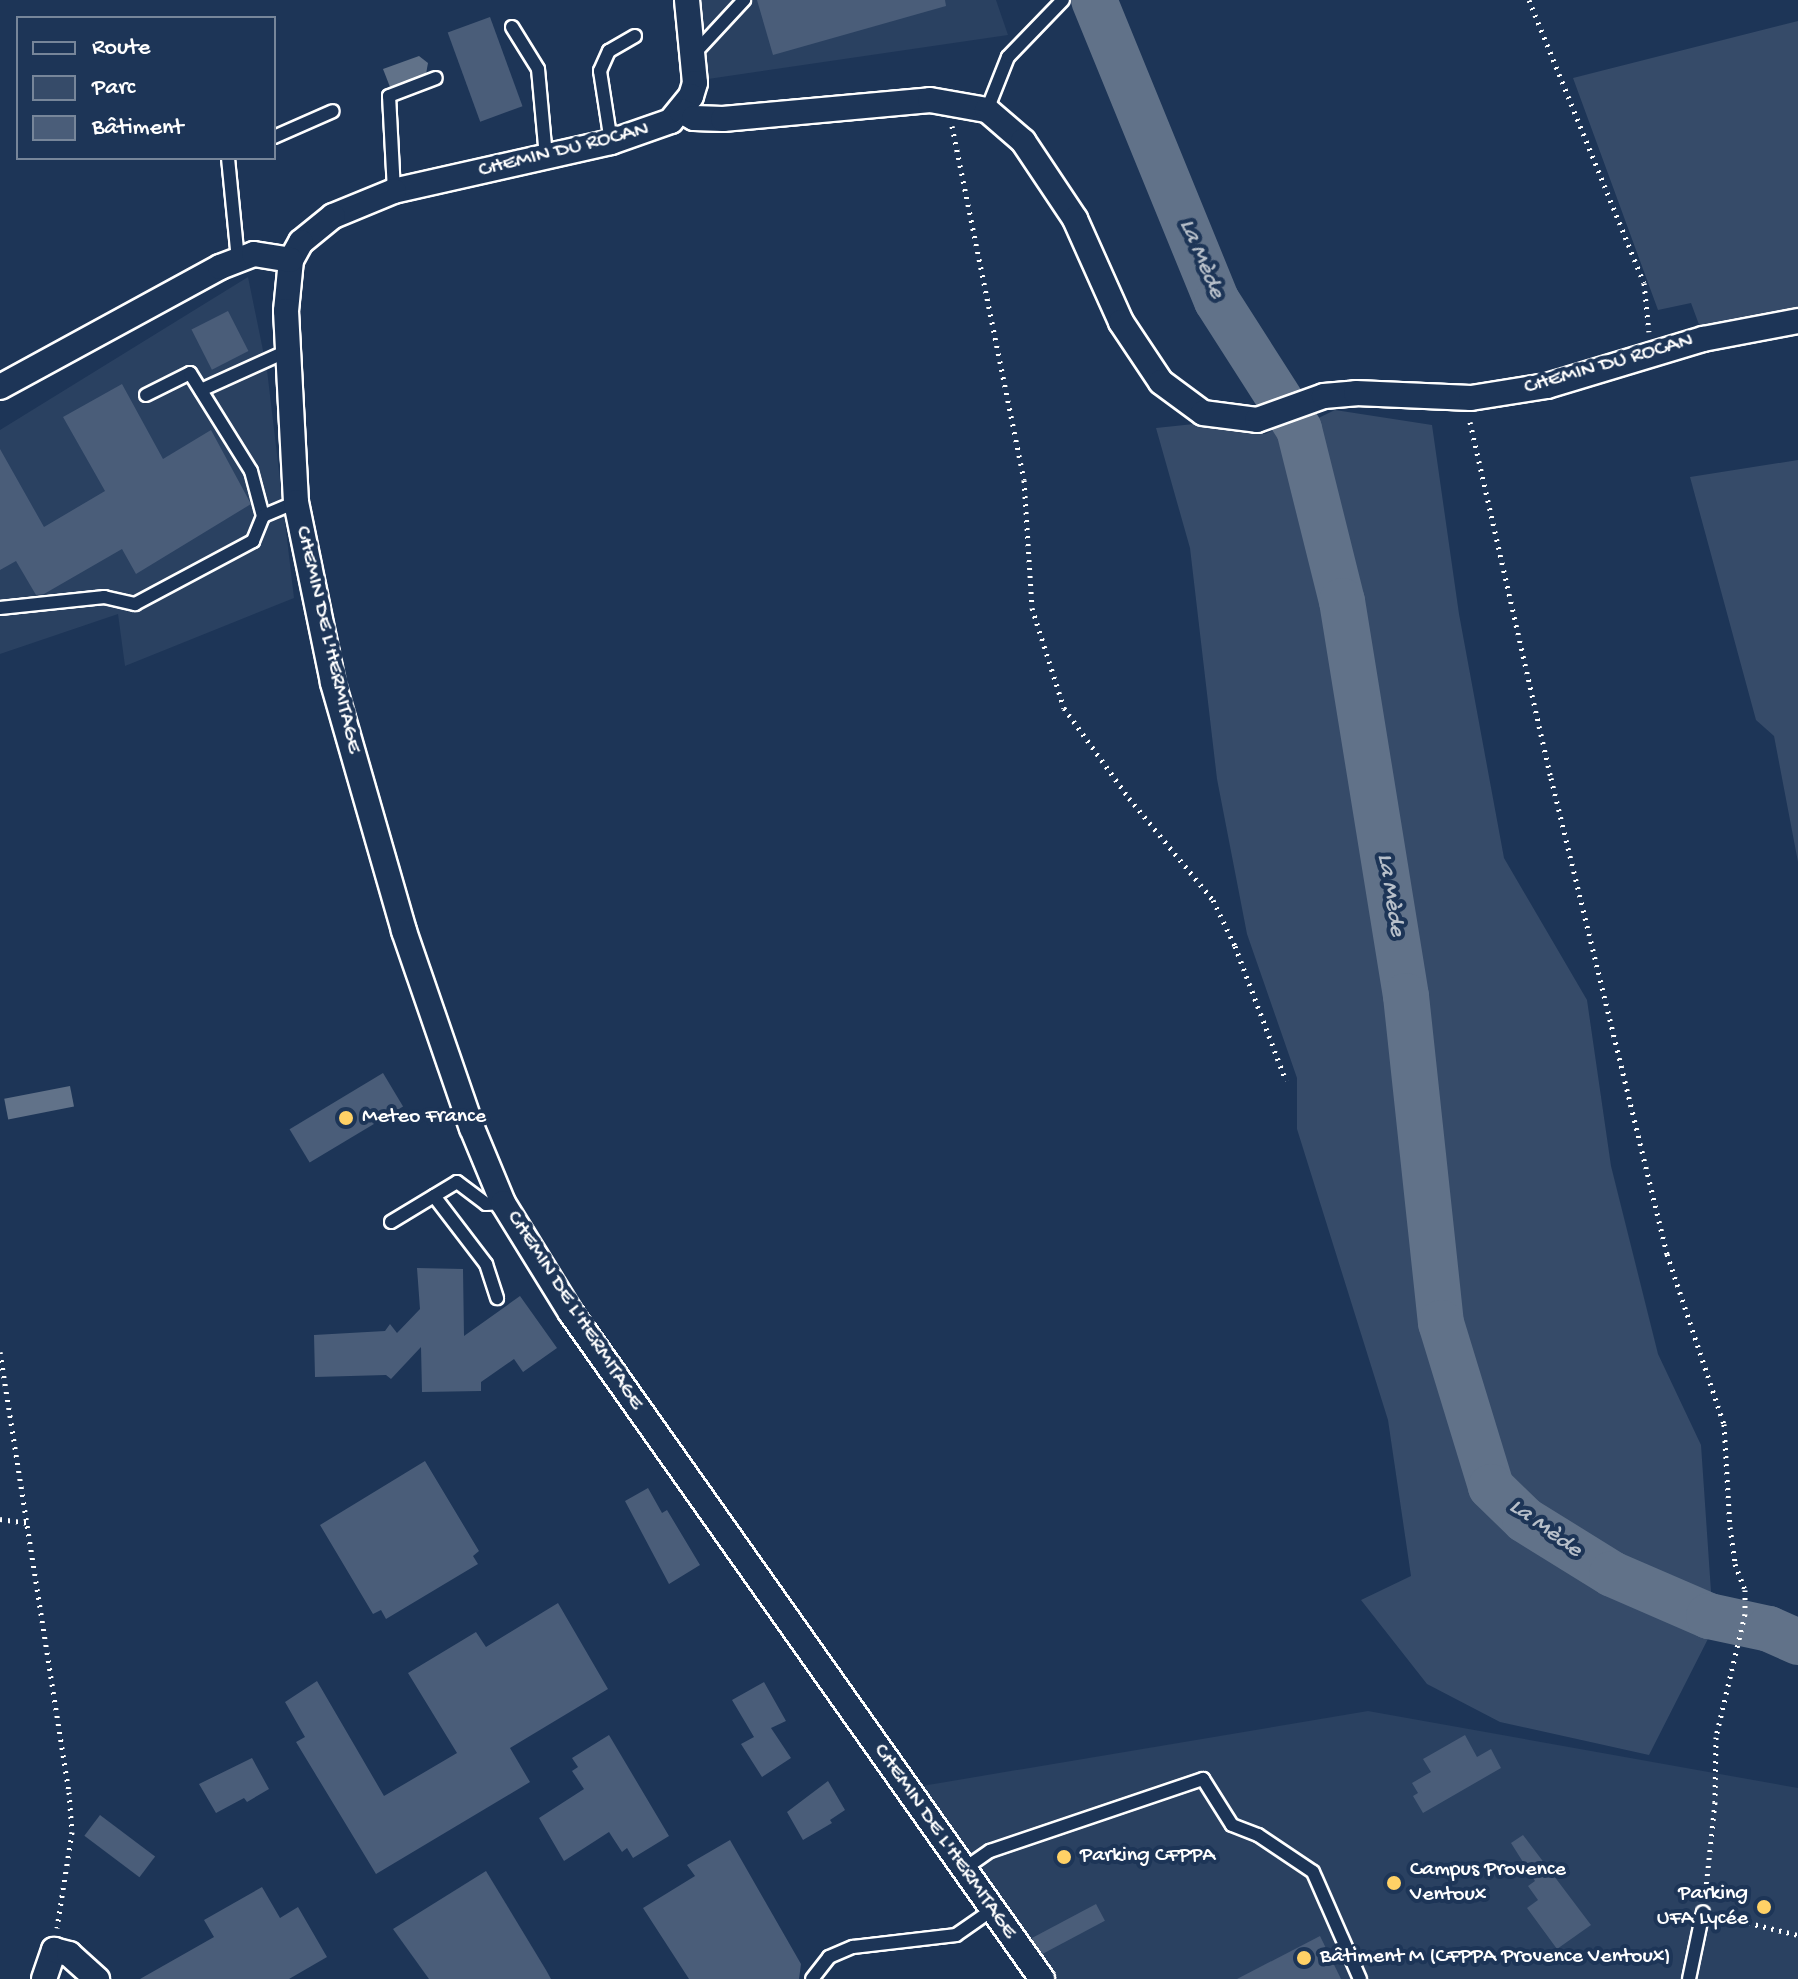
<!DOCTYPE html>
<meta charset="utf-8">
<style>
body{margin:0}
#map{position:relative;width:1798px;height:1979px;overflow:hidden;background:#1d3557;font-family:"Gochi Hand",sans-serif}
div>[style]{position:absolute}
.built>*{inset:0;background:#2a4161}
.green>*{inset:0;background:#364b69}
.water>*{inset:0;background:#617289;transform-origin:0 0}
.river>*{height:46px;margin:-23px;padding:0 23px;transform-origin:23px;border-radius:23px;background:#617289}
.building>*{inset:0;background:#4a5d79;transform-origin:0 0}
.path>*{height:5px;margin-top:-2.5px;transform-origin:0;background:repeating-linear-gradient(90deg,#fff 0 2px,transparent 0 8px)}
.roads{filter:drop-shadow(2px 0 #fff) drop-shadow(-2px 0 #fff) drop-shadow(0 2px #fff) drop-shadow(0 -2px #fff)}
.lane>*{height:12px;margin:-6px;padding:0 6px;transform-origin:6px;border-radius:6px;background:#1d3557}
.street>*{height:24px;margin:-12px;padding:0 12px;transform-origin:12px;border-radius:12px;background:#1d3557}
.dots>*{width:22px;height:22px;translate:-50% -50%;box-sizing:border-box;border:4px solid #1d3557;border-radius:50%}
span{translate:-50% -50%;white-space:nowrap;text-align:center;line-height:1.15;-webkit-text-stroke:8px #1d3557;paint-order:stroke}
.street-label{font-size:22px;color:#fff}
.poi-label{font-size:22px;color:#fff}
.left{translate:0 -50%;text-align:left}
.right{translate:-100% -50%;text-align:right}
.water-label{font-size:24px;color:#b8c0ca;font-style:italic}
.legend{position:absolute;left:16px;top:16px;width:260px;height:144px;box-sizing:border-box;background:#1d3557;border:2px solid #77869a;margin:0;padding:10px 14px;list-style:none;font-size:24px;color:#fff}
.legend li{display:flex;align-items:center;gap:16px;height:40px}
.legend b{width:40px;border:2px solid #77869a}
</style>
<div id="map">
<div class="built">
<div style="clip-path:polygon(699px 0,996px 0,1008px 35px,708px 79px)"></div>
<div style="clip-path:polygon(248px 277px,267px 370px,294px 598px,125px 666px,118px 614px,0 654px,0 430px)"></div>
<div style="clip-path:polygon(1368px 1711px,1798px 1788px,1798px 1979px,1058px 1979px,922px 1786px)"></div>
</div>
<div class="green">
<div style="clip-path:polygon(1798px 21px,1798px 308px,1701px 330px,1691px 303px,1658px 310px,1573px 78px)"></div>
<div style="clip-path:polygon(1335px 410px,1432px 425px,1459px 614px,1504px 858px,1587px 1000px,1611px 1166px,1658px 1354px,1701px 1445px,1712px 1606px,1612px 1565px,1533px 1513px,1500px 1483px,1450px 1323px,1417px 986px,1351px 593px,1310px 422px)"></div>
<div style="clip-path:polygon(1194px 424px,1265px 434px,1282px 426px,1293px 443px,1336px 618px,1398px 1006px,1432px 1331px,1483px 1495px,1525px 1536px,1614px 1589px,1712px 1631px,1649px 1755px,1500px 1722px,1427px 1684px,1361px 1600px,1411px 1576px,1388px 1420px,1297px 1129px,1297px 1078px,1247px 934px,1217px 779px,1190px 548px,1156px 428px)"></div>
<div style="clip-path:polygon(1798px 460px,1798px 862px,1774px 736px,1756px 720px,1690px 477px)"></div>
</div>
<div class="water">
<div style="clip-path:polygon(419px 56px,428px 63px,426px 74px,390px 87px,383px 69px)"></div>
<div style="left:70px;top:1086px;width:21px;height:67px;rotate:79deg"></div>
</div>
<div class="river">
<div style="left:1094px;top:0;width:325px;rotate:67.8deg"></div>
<div style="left:1217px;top:301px;width:152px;rotate:57.4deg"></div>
<div style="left:1299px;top:429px;width:177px;rotate:76deg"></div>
<div style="left:1342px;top:601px;width:400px;rotate:80.8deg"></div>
<div style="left:1406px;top:996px;width:329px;rotate:83.9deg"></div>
<div style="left:1441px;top:1323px;width:171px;rotate:73deg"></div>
<div style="left:1491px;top:1487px;width:47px;rotate:44.1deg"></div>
<div style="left:1525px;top:1520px;width:102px;rotate:31.8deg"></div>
<div style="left:1612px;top:1574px;width:106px;rotate:23.4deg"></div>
<div style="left:1709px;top:1616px;width:61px;rotate:12.2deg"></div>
<div style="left:1769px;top:1629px;width:32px;rotate:24deg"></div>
</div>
<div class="building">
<div style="clip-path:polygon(757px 0,945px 0,946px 6px,773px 55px)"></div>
<div style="left:490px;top:17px;width:95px;height:45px;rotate:70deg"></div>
<div style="left:228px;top:311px;width:45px;height:41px;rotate:63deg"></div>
<div style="clip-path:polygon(122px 384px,163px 459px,211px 430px,251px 504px,136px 574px,122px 549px,44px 594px,36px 595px,16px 561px,0 570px,0 449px,44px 527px,105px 491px,63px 417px)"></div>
<div style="left:383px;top:1073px;width:39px;height:109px;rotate:59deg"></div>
<div style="clip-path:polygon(417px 1268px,463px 1269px,464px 1336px,520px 1296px,557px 1348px,523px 1372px,514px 1359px,481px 1382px,481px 1391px,422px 1392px,421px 1347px,391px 1379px,386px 1375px,315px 1377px,314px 1335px,385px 1331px,390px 1324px,397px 1333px,420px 1309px)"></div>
<div style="clip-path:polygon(425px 1461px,479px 1551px,473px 1556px,478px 1564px,386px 1619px,381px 1610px,373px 1614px,320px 1525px)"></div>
<div style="clip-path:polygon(648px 1488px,662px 1513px,667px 1510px,700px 1565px,669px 1584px,625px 1501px)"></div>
<div style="clip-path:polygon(558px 1603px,608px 1689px,510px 1748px,530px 1782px,376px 1874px,296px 1742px,305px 1737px,285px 1702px,317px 1681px,384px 1796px,457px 1753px,408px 1673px,476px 1632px,486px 1647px)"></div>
<div style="clip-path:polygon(764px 1682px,786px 1721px,771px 1728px,791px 1758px,762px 1777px,741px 1744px,754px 1737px,732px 1700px)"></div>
<div style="clip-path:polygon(609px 1735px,669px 1836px,633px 1858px,627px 1848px,622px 1852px,609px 1832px,564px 1861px,539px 1818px,584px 1789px,572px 1771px,578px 1767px,572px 1758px)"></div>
<div style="clip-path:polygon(1465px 1735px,1477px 1757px,1491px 1749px,1501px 1768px,1423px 1813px,1413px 1796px,1418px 1793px,1412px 1783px,1431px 1772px,1423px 1759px)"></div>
<div style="clip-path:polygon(252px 1758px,269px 1789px,247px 1802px,244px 1798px,216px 1813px,199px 1784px)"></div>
<div style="clip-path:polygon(828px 1781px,845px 1810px,830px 1820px,832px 1823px,803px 1840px,787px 1812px)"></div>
<div style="left:100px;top:1815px;width:69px;height:26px;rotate:37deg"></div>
<div style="clip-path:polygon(1523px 1835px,1591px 1925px,1557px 1949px,1527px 1908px,1538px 1900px,1528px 1886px,1535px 1881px,1511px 1843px)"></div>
<div style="clip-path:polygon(730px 1840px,801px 1964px,799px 1979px,689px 1979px,643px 1908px,695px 1876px,687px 1865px)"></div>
<div style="clip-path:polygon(486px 1871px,546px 1970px,551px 1979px,429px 1979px,393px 1929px)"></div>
<div style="clip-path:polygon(262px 1887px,280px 1918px,298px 1907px,327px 1957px,289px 1979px,140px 1979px,214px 1937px,204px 1920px)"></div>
<div style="left:1096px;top:1904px;width:19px;height:73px;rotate:62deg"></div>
<div style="clip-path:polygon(1320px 1936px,1341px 1979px,1237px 1979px)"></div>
</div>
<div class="path">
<div style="left:1529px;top:0;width:305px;rotate:67.9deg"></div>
<div style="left:1644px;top:283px;width:49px;rotate:84.2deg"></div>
<div style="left:952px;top:126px;width:361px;rotate:78.5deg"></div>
<div style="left:1024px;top:480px;width:128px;rotate:86.4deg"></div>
<div style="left:1032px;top:608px;width:105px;rotate:72.3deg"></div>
<div style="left:1064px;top:708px;width:111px;rotate:54.2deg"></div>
<div style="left:1129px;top:798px;width:132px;rotate:50.5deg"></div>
<div style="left:1213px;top:900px;width:51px;rotate:64.4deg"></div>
<div style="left:1235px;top:946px;width:144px;rotate:69.3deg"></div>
<div style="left:1470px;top:422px;width:365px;rotate:77.2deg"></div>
<div style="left:1551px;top:778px;width:490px;rotate:76.3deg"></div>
<div style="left:1667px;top:1254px;width:179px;rotate:71.5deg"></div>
<div style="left:1724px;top:1424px;width:103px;rotate:86.7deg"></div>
<div style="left:1730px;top:1527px;width:37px;rotate:82deg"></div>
<div style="left:1735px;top:1564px;width:28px;rotate:69deg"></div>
<div style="left:1745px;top:1590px;width:24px;rotate:90deg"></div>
<div style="left:1745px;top:1614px;width:126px;rotate:103.3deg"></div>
<div style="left:1716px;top:1737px;width:65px;rotate:90.9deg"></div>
<div style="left:1715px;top:1802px;width:96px;rotate:96deg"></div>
<div style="left:0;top:1352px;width:445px;rotate:81.1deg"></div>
<div style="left:69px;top:1792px;width:40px;rotate:85.7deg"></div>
<div style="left:72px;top:1832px;width:97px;rotate:98.9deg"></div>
<div style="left:0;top:1519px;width:27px;rotate:8deg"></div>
<div style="left:1717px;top:1915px;width:83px;rotate:13.9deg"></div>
</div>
<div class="roads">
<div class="lane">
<div style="left:512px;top:27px;width:49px;rotate:58.2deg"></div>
<div style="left:538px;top:69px;width:88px;rotate:84.8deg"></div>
<div style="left:694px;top:54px;width:74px;rotate:-47.2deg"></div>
<div style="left:987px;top:110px;width:57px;rotate:-68.4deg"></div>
<div style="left:1008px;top:57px;width:79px;rotate:-46deg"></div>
<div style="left:274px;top:137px;width:64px;rotate:-23.8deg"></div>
<div style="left:611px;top:142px;width:72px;rotate:-98.8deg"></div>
<div style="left:600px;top:71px;width:22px;rotate:-66deg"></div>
<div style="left:609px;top:51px;width:30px;rotate:-30deg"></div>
<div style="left:228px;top:158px;width:102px;rotate:84.4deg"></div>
<div style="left:394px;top:191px;width:95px;rotate:-93deg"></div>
<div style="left:389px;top:96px;width:50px;rotate:-21deg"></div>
<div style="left:201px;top:390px;width:94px;rotate:-24.4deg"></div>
<div style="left:146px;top:395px;width:49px;rotate:-26.6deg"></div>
<div style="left:190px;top:373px;width:115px;rotate:58.1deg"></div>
<div style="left:251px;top:471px;width:47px;rotate:75.1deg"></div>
<div style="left:0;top:608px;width:105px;rotate:-6deg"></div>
<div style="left:104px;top:597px;width:32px;rotate:13deg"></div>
<div style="left:135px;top:604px;width:134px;rotate:-28.1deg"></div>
<div style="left:253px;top:541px;width:27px;rotate:-68deg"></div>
<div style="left:263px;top:516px;width:36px;rotate:-23deg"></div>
<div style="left:434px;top:1196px;width:86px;rotate:52.6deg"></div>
<div style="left:486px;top:1264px;width:36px;rotate:72deg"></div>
<div style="left:391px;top:1222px;width:77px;rotate:-31.2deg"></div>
<div style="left:457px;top:1182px;width:36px;rotate:37deg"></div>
<div style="left:486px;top:1204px;width:17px;rotate:-3deg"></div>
<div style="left:964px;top:1869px;width:32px;rotate:-35deg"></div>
<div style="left:990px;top:1851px;width:225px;rotate:-18.7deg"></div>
<div style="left:1203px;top:1779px;width:54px;rotate:57.8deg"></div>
<div style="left:1232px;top:1825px;width:28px;rotate:21deg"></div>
<div style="left:1258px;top:1835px;width:66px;rotate:33.9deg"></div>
<div style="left:1313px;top:1872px;width:117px;rotate:66.3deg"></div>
<div style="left:812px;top:1979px;width:28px;rotate:-52deg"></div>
<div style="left:829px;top:1957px;width:26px;rotate:-23deg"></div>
<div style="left:853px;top:1947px;width:104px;rotate:-6.6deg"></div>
<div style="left:956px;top:1935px;width:44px;rotate:-34.8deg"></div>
<div style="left:1689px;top:1979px;width:68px;rotate:-78.2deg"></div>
</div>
<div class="street">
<div style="left:687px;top:0;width:83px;rotate:84.5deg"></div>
<div style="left:695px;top:83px;width:14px;rotate:107deg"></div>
<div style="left:691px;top:96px;width:32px;rotate:129deg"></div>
<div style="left:671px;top:121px;width:64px;rotate:160.7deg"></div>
<div style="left:611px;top:142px;width:222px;rotate:167.3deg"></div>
<div style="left:394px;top:191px;width:66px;rotate:157.7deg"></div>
<div style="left:333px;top:216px;width:41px;rotate:140.9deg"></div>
<div style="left:301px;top:242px;width:21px;rotate:119deg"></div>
<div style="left:291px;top:260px;width:51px;rotate:95.6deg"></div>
<div style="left:286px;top:311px;width:191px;rotate:87deg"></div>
<div style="left:296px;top:502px;width:185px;rotate:78.4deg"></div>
<div style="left:333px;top:683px;width:258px;rotate:74deg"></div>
<div style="left:404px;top:931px;width:208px;rotate:71deg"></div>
<div style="left:472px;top:1128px;width:81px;rotate:67.5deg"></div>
<div style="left:503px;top:1203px;width:129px;rotate:58.3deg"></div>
<div style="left:571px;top:1313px;width:816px;rotate:54.73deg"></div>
<div style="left:681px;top:111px;width:15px;rotate:28deg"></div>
<div style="left:694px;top:118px;width:29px;rotate:2deg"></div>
<div style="left:723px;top:119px;width:208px;rotate:-5.2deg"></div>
<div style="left:930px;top:100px;width:58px;rotate:10deg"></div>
<div style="left:987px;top:110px;width:48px;rotate:40.7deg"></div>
<div style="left:1023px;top:141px;width:94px;rotate:56.3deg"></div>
<div style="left:1075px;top:219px;width:113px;rotate:65.9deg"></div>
<div style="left:1121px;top:322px;width:72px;rotate:56.3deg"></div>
<div style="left:1161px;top:382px;width:52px;rotate:36.4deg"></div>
<div style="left:1203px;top:413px;width:54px;rotate:7.4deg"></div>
<div style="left:1257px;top:420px;width:71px;rotate:-19.7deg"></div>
<div style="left:1324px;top:396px;width:32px;rotate:-5deg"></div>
<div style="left:1356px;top:393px;width:115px;rotate:2.5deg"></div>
<div style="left:1471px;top:398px;width:77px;rotate:-9deg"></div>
<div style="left:1547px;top:386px;width:163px;rotate:-16.8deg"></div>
<div style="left:1703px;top:339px;width:97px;rotate:-10.7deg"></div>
<div style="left:0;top:387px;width:251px;rotate:-28.6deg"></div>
<div style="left:220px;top:267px;width:36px;rotate:-21deg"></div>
<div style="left:254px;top:254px;width:37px;rotate:9deg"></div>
<div style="left:44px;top:1979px;width:31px;rotate:-71deg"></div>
<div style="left:54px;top:1950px;width:16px;rotate:15deg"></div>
<div style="left:69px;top:1954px;width:38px;rotate:42deg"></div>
</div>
</div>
<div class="dots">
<div style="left:346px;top:1118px;background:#ffd166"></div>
<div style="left:1064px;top:1857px;background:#ffd166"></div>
<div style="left:1394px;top:1883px;background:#ffd166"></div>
<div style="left:1764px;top:1907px;background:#ffd166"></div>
<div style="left:1304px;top:1958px;background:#ffd166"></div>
</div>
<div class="street-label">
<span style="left:564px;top:151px;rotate:-14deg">CHEMIN DU ROCAN</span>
<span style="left:1609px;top:365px;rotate:-16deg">CHEMIN DU ROCAN</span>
<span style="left:327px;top:640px;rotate:77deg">CHEMIN DE L'HERMITAGE</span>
<span style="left:574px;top:1311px;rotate:57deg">CHEMIN DE L'HERMITAGE</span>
<span style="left:944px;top:1842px;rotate:55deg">CHEMIN DE L'HERMITAGE</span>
</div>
<div class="poi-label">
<span class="left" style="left:362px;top:1118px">Meteo France</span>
<span class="left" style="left:1080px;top:1857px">Parking CFPPA</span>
<span class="left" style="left:1410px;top:1883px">Campus Provence<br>Ventoux</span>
<span class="right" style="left:1748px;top:1907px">Parking<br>UFA Lycée</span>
<span class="left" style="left:1320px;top:1958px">Bâtiment M (CFPPA Provence Ventoux)</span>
</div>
<div class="water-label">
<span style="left:1201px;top:259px;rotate:67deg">La Mède</span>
<span style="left:1390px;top:895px;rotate:81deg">La Mède</span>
<span style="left:1545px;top:1529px;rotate:36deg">La Mède</span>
</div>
<ul class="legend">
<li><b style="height:10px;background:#1d3557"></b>Route</li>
<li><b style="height:22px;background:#364b69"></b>Parc</li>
<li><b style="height:22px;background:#4a5d79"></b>Bâtiment</li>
</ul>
</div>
